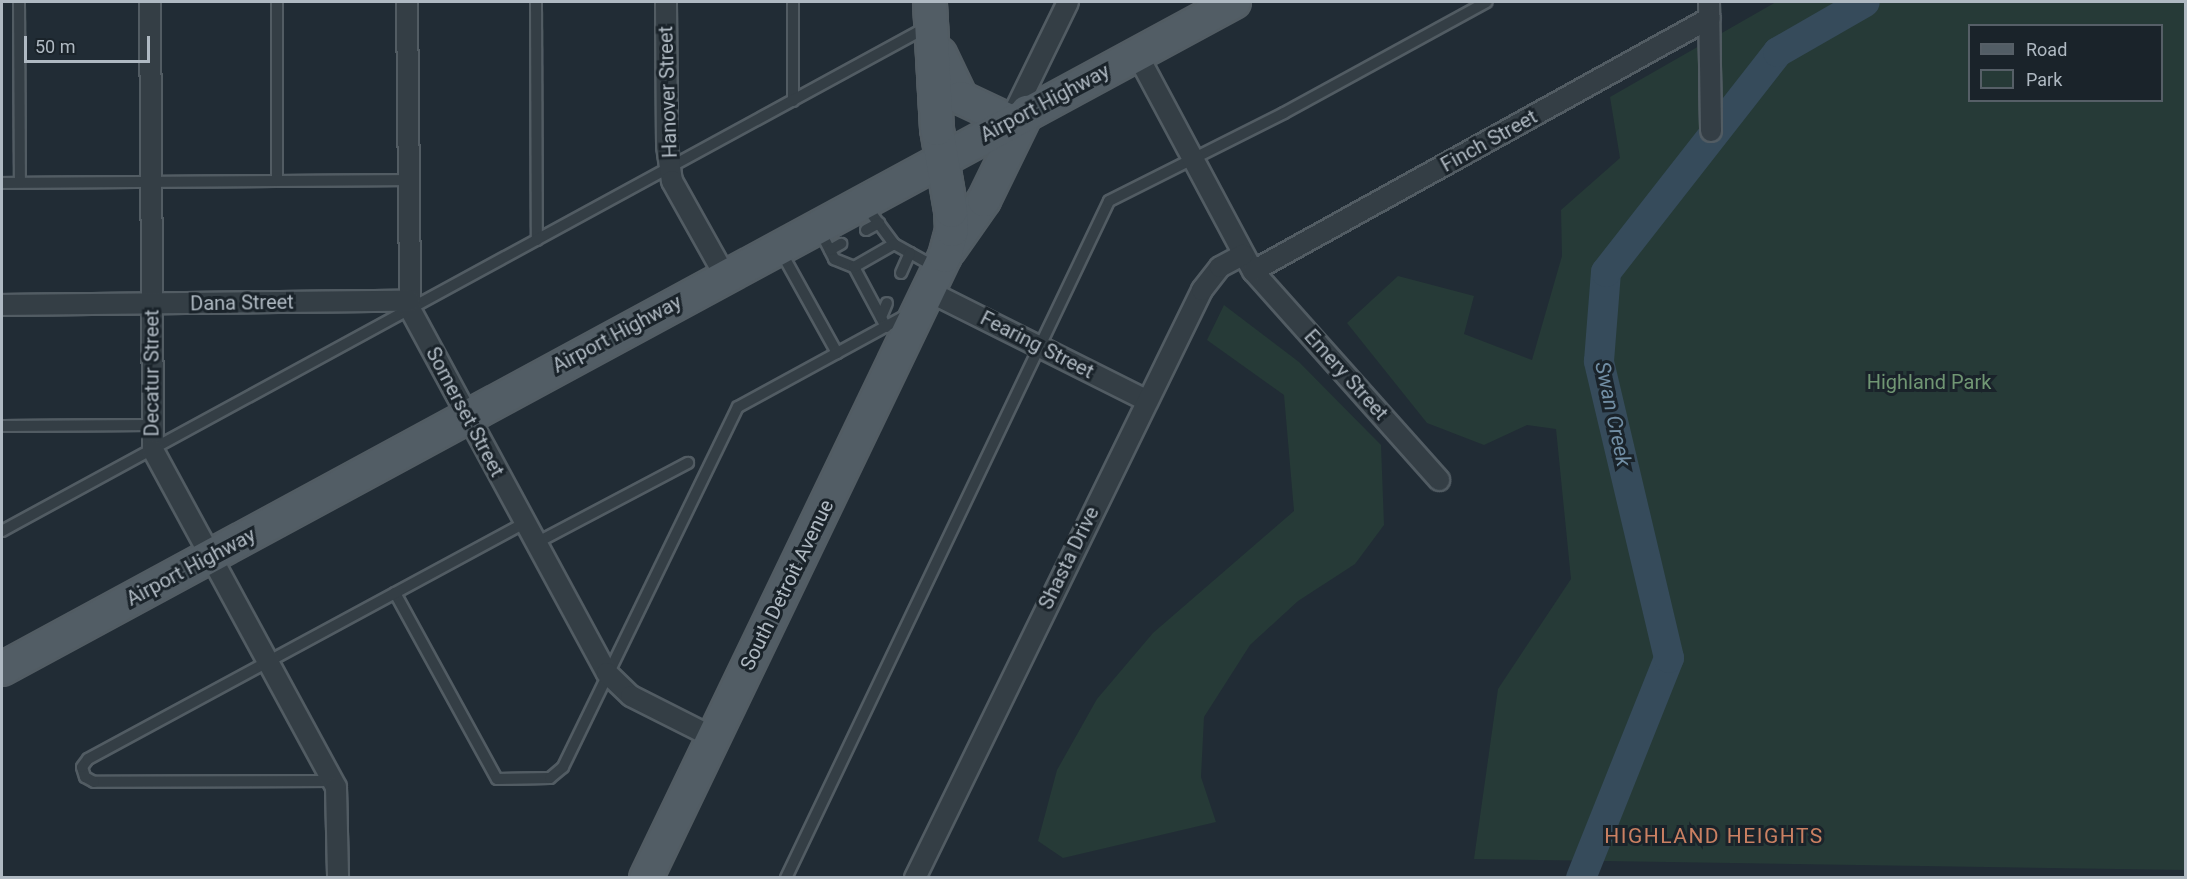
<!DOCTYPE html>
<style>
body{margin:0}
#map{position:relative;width:2187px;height:879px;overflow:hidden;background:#212c35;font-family:Roboto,sans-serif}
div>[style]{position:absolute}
.green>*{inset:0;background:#263a37}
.river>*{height:30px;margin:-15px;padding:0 15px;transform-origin:15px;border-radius:15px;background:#364b5b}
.roads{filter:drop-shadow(2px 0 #525c63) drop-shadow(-2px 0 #525c63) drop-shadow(0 2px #525c63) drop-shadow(0 -2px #525c63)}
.lane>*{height:10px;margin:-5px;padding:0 5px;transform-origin:5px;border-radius:5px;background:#343e45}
.street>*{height:20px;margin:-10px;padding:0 10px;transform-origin:10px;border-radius:10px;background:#343e45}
.primary>*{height:32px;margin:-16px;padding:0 16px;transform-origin:16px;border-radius:16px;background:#525d65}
span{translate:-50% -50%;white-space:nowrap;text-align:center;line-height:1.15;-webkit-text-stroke:6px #1a232a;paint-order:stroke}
.street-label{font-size:20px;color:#afb9c2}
.park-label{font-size:20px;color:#709673}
.water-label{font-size:21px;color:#718ea4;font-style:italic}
.neighbourhood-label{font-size:21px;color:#ca8062;letter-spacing:1.5px}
.frame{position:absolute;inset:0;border:3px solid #afb9c2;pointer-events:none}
.legend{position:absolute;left:1968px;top:24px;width:195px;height:78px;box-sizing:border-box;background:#1a232a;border:2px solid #565f67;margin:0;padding:8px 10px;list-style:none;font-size:18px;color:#afb9c2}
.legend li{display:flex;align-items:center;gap:12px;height:30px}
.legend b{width:30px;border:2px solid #565f67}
.scale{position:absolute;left:24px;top:36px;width:126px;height:27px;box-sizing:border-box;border:3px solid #afb9c2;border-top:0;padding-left:8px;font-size:18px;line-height:21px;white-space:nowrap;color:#afb9c2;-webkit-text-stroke:4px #1a232a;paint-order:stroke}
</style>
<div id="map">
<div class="green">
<div style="clip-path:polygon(evenodd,1776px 2px,2185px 2px,2185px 870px,1474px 859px,1498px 689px,1571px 579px,1556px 429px,1527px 425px,1484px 445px,1427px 423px,1347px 323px,1398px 276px,1474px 296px,1464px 334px,1532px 360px,1562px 256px,1561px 210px,1620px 158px,1610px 97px,1776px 2px,1970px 26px,2162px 26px,2162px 100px,1970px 100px,1970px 26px)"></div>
<div style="clip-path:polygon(1224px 305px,1299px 362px,1381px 445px,1384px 525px,1355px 564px,1298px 601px,1250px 645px,1204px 717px,1201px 777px,1216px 822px,1063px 858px,1038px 841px,1057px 770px,1097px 699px,1153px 633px,1294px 511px,1284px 395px,1207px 340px)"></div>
</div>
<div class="river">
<div style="left:1581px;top:878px;width:237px;rotate:-68.2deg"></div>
<div style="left:1669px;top:658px;width:305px;rotate:-103.3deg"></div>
<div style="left:1599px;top:361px;width:89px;rotate:-85.5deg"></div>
<div style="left:1606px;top:272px;width:279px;rotate:-52deg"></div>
<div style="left:1778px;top:52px;width:100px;rotate:-29.9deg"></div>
</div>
<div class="roads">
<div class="lane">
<div style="left:19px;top:2px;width:180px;rotate:89.7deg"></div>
<div style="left:277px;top:2px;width:179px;rotate:90deg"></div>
<div style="left:536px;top:2px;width:238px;rotate:89.8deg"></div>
<div style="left:793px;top:2px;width:99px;rotate:90deg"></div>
<div style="left:2px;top:183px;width:407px;rotate:-0.4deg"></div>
<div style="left:865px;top:205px;width:49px;rotate:53.4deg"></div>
<div style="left:819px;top:229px;width:34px;rotate:63deg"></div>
<div style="left:834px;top:259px;width:22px;rotate:22deg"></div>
<div style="left:854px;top:267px;width:68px;rotate:61.9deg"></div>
<div style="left:866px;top:230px;width:15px;rotate:-28deg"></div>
<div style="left:780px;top:250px;width:118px;rotate:61deg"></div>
<div style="left:830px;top:250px;width:13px;rotate:-29deg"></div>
<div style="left:854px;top:267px;width:46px;rotate:-29.9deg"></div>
<div style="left:894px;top:244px;width:49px;rotate:29.2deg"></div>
<div style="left:901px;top:273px;width:22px;rotate:-66deg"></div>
<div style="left:881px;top:317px;width:15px;rotate:-67deg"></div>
<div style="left:2px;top:426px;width:149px;rotate:-0.4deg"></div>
<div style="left:2px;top:531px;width:1053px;rotate:-28.58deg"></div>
<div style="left:536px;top:543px;width:172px;rotate:-27.8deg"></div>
<div style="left:395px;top:593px;width:212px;rotate:61.3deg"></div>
<div style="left:497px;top:779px;width:53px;rotate:-1.1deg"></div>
<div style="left:550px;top:778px;width:17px;rotate:-40deg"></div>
<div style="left:563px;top:767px;width:400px;rotate:-64.1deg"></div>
<div style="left:738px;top:407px;width:192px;rotate:-28.6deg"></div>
<div style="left:333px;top:781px;width:239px;rotate:179.8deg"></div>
<div style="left:94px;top:782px;width:10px;rotate:-151deg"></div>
<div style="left:85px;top:777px;width:10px;rotate:-107deg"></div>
<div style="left:82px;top:767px;width:10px;rotate:-53deg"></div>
<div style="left:88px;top:759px;width:497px;rotate:-28.4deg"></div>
<div style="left:786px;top:878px;width:750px;rotate:-64.49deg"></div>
<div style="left:1109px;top:201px;width:196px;rotate:-26.7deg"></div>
<div style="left:1284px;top:113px;width:231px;rotate:-28.7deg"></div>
</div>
<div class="street">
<div style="left:150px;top:2px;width:448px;rotate:89.6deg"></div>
<div style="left:153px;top:450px;width:383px;rotate:61.5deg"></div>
<div style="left:336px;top:787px;width:91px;rotate:88.7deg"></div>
<div style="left:407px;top:2px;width:307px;rotate:89.4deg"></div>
<div style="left:410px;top:309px;width:414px;rotate:61.6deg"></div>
<div style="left:607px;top:673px;width:33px;rotate:44deg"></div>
<div style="left:631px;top:696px;width:93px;rotate:26.8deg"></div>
<div style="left:666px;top:2px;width:144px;rotate:89.6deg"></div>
<div style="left:667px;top:146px;width:35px;rotate:82deg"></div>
<div style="left:672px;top:181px;width:109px;rotate:60.8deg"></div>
<div style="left:1709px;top:2px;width:129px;rotate:89.1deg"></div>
<div style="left:1137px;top:54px;width:246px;rotate:61.9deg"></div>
<div style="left:1253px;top:271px;width:280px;rotate:48.3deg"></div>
<div style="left:1010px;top:121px;width:132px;rotate:-64deg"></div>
<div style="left:1253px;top:271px;width:522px;rotate:-28.97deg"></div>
<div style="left:928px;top:291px;width:244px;rotate:26.6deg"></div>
<div style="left:2px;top:305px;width:408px;rotate:-0.6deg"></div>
<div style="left:915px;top:878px;width:654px;rotate:-63.98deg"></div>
<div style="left:1202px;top:290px;width:29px;rotate:-52deg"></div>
<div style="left:1220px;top:267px;width:26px;rotate:-28deg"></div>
</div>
<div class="primary">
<div style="left:940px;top:54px;width:49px;rotate:64.5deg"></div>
<div style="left:961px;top:98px;width:54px;rotate:25.1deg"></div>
<div style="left:949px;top:250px;width:61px;rotate:-55deg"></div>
<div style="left:984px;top:200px;width:98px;rotate:-64deg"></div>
<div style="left:2px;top:669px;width:1401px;rotate:-28.43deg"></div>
<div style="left:646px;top:878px;width:690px;rotate:-64.33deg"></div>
<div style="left:945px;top:256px;width:27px;rotate:-75deg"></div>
<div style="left:952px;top:230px;width:19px;rotate:-93deg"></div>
<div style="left:951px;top:211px;width:83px;rotate:-99.7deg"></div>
<div style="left:937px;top:129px;width:127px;rotate:-93.2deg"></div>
</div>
</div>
<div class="street-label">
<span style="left:668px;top:92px;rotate:-92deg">Hanover Street</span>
<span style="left:1045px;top:103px;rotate:-28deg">Airport Highway</span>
<span style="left:1489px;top:141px;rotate:-29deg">Finch Street</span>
<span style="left:242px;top:303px;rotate:-1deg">Dana Street</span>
<span style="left:617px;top:334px;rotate:-28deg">Airport Highway</span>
<span style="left:1037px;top:345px;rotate:27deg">Fearing Street</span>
<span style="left:152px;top:373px;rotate:-90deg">Decatur Street</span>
<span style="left:1346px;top:375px;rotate:48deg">Emery Street</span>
<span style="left:465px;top:412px;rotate:62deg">Somerset Street</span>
<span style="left:1069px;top:558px;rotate:-64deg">Shasta Drive</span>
<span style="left:191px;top:567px;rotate:-28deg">Airport Highway</span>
<span style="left:787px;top:585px;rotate:-64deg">South Detroit Avenue</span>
</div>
<div class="park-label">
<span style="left:1929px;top:382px">Highland Park</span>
</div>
<div class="water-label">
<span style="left:1613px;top:414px;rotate:78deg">Swan Creek</span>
</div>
<div class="neighbourhood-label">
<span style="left:1714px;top:836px">HIGHLAND HEIGHTS</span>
</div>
<div class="frame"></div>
<ul class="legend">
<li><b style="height:8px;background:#525d65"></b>Road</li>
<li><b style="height:16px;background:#263a37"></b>Park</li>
</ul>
<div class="scale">50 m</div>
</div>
